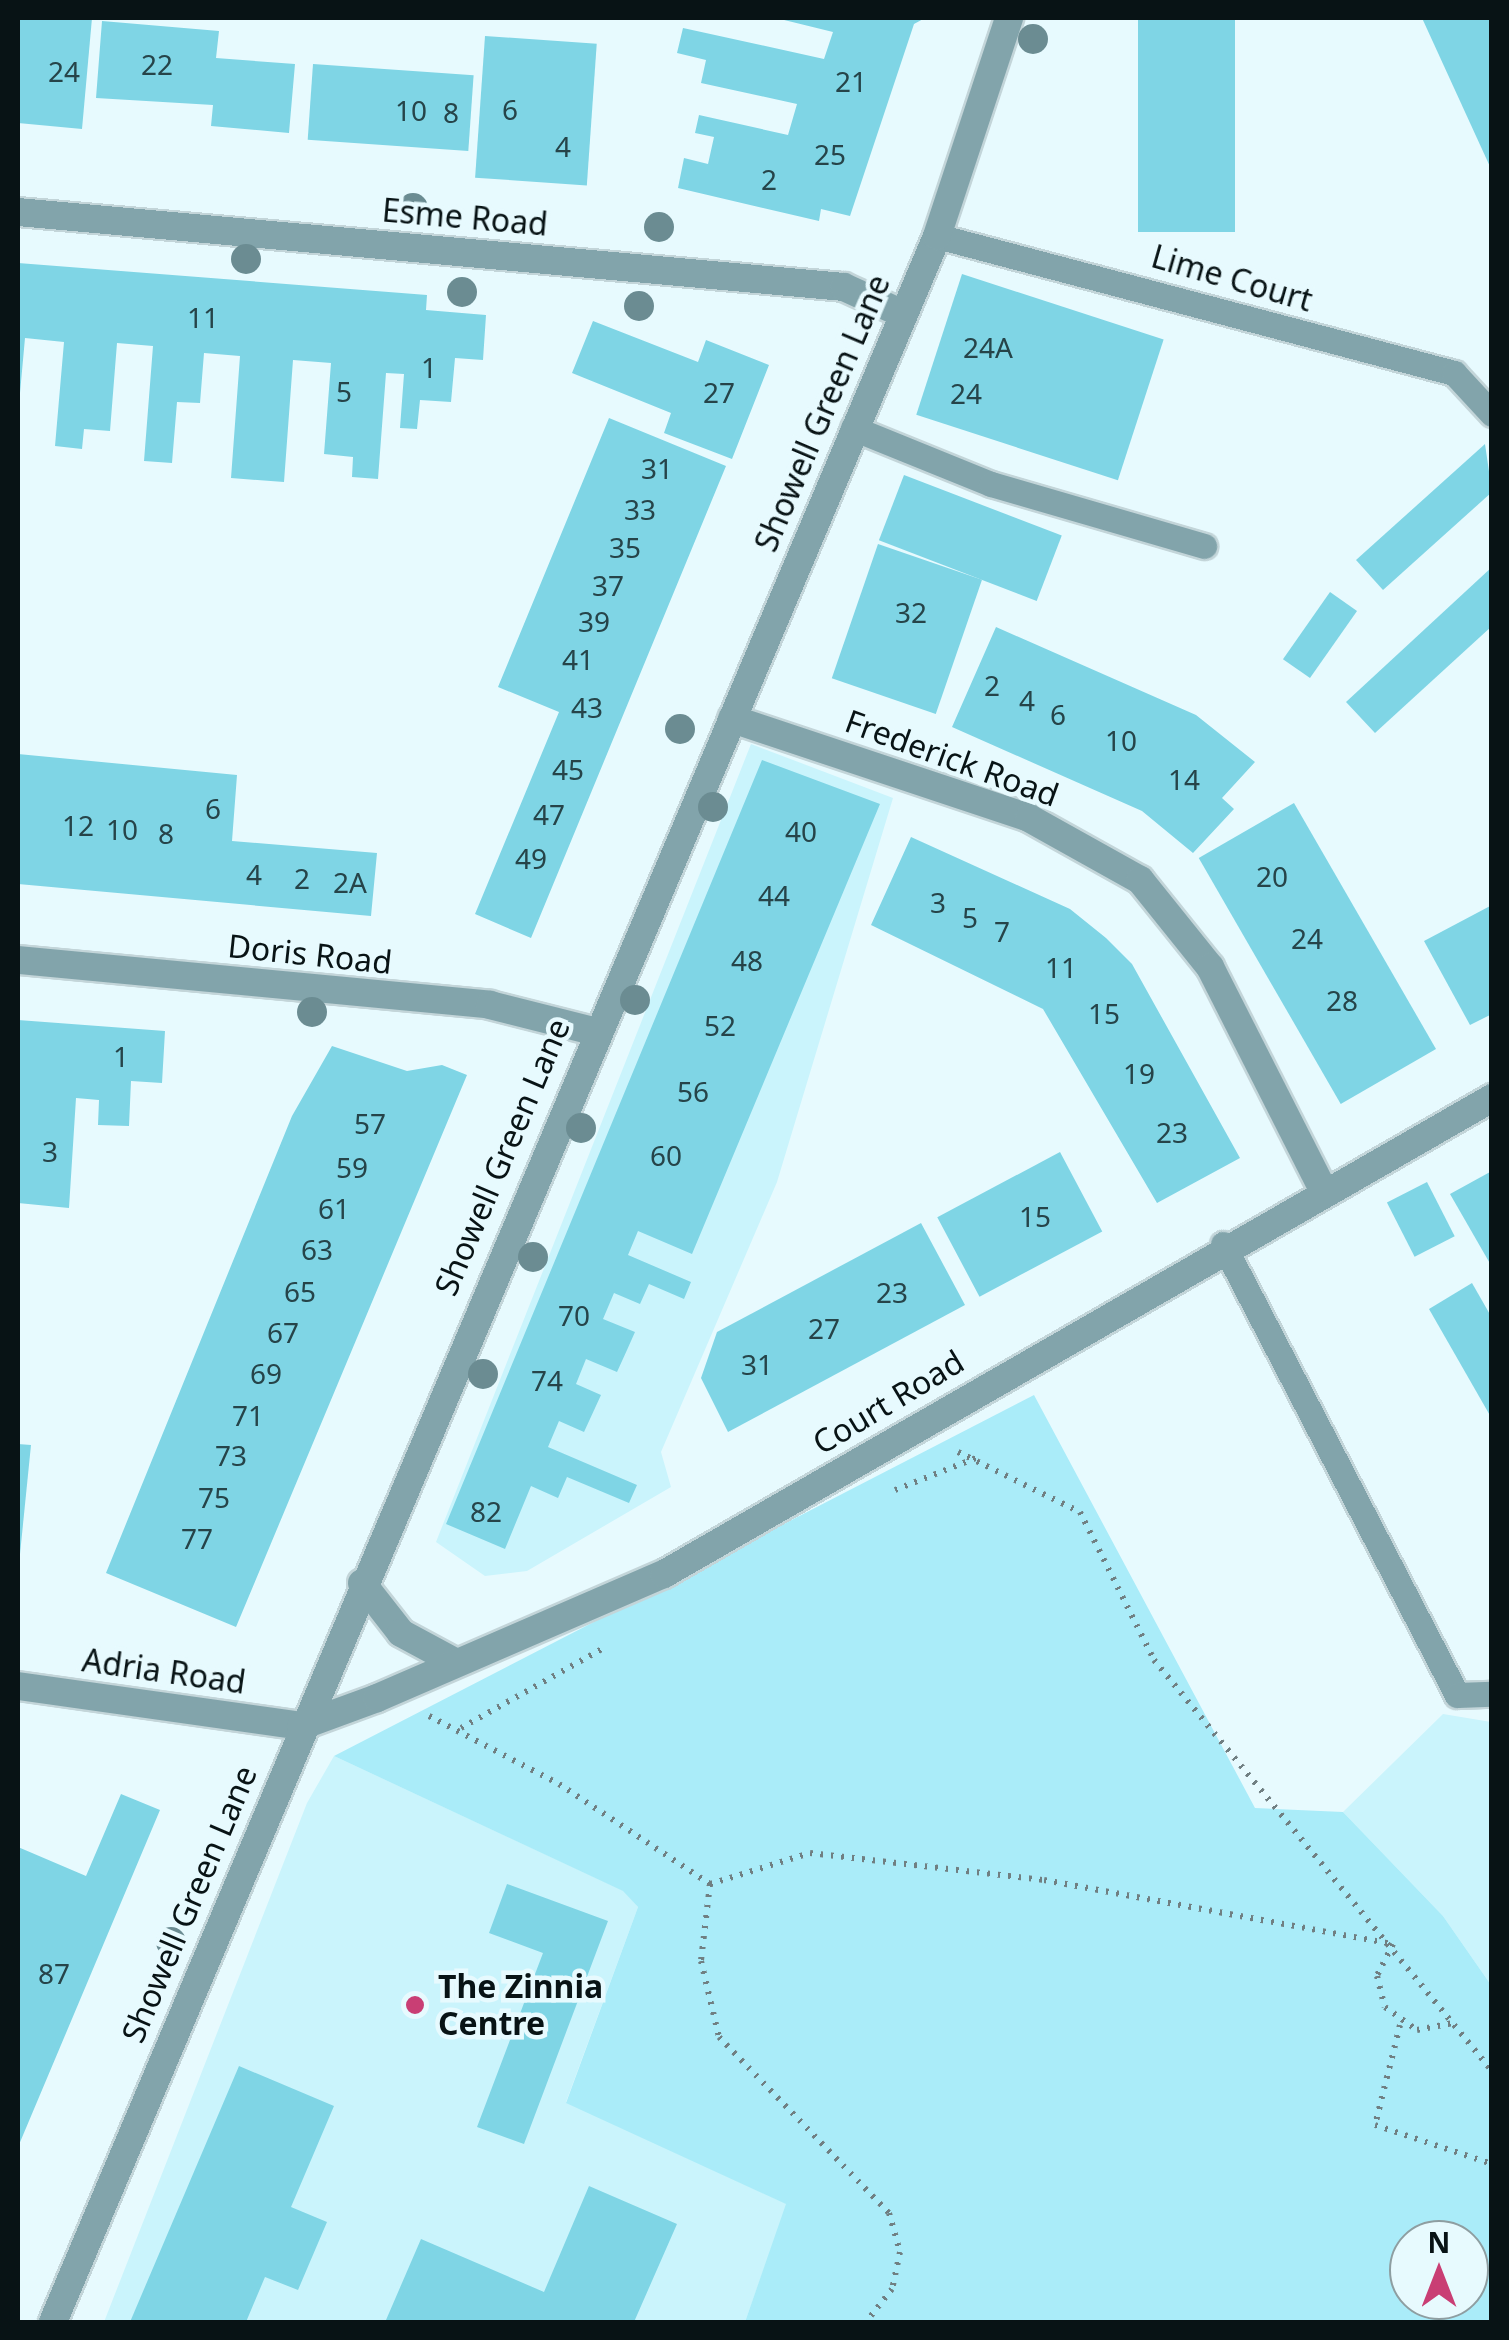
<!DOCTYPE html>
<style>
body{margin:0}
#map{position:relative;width:1509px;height:2340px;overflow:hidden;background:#e7fafe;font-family:"Noto Sans",sans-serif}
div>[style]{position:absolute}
.built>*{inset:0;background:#caf4fc}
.green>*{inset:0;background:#aaecf9}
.building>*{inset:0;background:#7fd5e5;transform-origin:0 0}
.path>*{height:6px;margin-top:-3px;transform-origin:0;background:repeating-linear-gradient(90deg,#707f82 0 2.5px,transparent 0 10.5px)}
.roads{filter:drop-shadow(2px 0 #c3d5d9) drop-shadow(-2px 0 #c3d5d9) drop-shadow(0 2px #c3d5d9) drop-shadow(0 -2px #c3d5d9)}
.service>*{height:25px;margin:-12.5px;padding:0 12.5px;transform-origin:12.5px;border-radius:12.5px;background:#82a4ab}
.minor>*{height:28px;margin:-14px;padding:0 14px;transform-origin:14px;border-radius:14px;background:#82a4ab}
.tertiary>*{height:28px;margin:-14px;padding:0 14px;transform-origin:14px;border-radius:14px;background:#82a4ab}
.trees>*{width:30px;height:30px;margin:-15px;border-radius:50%;background:#6b8c92}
.dots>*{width:28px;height:28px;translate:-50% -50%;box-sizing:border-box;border:5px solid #e7fafe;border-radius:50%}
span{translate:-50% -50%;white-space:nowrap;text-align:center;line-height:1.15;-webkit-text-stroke:9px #e7fafe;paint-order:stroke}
.number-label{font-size:28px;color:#264449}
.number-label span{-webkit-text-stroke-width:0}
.street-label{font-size:32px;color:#081315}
.poi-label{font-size:32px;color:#081315;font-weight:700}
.left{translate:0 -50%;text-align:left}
.frame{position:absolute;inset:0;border:20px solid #081315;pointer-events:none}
.north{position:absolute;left:1389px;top:2220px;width:100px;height:100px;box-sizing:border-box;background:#e7fafe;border:2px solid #8e9ea1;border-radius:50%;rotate:0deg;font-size:28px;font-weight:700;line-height:40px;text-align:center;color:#081315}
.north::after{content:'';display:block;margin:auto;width:35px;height:45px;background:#c93e74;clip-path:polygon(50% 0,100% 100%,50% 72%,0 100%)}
</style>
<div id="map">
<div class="built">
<div style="clip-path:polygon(751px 744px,893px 798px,777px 1182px,661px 1452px,671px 1487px,527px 1571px,485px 1576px,436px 1542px)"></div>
<div style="clip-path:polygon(1443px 1714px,1491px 1722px,1491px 1985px,1443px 1916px,1343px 1812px)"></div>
<div style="clip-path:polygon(334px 1756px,624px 1891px,638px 1907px,566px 2102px,787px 2204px,745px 2322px,104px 2322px,307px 1803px)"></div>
</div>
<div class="green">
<div style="clip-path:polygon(evenodd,1034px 1395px,1255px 1808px,1343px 1812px,1443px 1916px,1491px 1985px,1491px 2322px,745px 2322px,786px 2204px,566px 2103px,638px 1907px,623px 1891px,334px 1756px,1034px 1395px,1409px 2240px,1469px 2240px,1469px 2300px,1409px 2300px,1409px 2240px)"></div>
</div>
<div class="building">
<div style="clip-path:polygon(18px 18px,92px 18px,82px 129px,18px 123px)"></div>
<div style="clip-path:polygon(776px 18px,925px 18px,914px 24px,850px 216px,821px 209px,819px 221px,678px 188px,684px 158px,708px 164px,714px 137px,695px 133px,699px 115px,788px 135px,797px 104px,701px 83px,706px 60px,677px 53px,683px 28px,824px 59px,833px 32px)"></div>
<div style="left:1138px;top:18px;width:97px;height:214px"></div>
<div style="clip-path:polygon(1422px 18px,1492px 18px,1492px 171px)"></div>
<div style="clip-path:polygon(102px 21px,219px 31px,216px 58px,295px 64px,289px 133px,211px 126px,213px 105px,96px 98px)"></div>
<div style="left:485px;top:36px;width:112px;height:142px;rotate:4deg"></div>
<div style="left:313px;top:64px;width:161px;height:76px;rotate:4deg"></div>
<div style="clip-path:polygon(18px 263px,427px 295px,426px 310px,486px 315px,483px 360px,455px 358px,451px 402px,420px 400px,417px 429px,400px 428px,404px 374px,386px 373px,378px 479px,352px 477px,353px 457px,324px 454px,331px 363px,293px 360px,284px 482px,231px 478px,240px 356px,204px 353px,200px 403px,177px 402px,172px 463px,144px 461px,153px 346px,117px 343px,110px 431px,84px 429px,82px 449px,55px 446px,64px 342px,25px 338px,18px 415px)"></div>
<div style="left:962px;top:274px;width:212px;height:148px;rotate:18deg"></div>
<div style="clip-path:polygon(593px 321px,698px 362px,706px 340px,769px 365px,732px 459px,664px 433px,671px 413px,572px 373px)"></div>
<div style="clip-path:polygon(609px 418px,726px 466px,531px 938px,475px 914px,559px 712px,498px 687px)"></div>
<div style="clip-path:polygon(1485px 444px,1492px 492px,1383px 590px,1356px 560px)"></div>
<div style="left:904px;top:475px;width:169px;height:70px;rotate:21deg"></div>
<div style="left:878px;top:544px;width:110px;height:142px;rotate:19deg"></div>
<div style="clip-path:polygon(1492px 567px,1492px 626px,1375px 733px,1346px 702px)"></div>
<div style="left:1330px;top:592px;width:33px;height:82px;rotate:35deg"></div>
<div style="clip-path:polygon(996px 627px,1196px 715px,1255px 762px,1222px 798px,1234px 809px,1193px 853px,1142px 811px,952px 727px)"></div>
<div style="clip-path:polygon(18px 754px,237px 775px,232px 841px,377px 853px,371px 916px,18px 884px)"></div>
<div style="clip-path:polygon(762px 760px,880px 804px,692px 1254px,638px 1231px,628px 1255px,691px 1282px,684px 1299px,649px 1284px,640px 1304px,614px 1293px,603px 1319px,635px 1332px,627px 1350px,617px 1372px,586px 1359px,576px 1384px,601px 1395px,584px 1432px,559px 1421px,548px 1447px,637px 1485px,629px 1503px,567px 1477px,558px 1498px,531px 1486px,505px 1549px,446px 1524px)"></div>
<div style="left:1294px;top:803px;width:284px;height:110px;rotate:60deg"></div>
<div style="clip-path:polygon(911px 837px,1070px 909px,1106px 938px,1132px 964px,1240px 1158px,1157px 1203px,1043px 1009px,871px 925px)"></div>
<div style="clip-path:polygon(1492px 905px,1492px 1014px,1470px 1025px,1424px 941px)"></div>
<div style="clip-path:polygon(18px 1020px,165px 1031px,162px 1083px,131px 1081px,129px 1126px,98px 1125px,99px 1100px,76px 1098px,69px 1208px,18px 1203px)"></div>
<div style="clip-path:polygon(332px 1046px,407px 1071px,442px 1065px,467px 1075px,236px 1627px,106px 1573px,292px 1116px)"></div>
<div style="left:1060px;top:1152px;width:90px;height:139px;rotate:62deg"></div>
<div style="clip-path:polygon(1490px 1172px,1492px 1176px,1492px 1267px,1450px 1194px)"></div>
<div style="left:1427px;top:1182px;width:61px;height:45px;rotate:63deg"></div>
<div style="clip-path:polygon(921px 1223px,965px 1305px,728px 1432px,701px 1378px,717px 1332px)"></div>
<div style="clip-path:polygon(1472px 1283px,1492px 1318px,1492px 1419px,1429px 1309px)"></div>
<div style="clip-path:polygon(18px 1444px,31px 1445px,20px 1554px,18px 1554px)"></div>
<div style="clip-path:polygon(121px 1794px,160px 1810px,18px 2147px,18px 1847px,86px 1876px)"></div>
<div style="clip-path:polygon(507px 1884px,608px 1921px,524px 2144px,477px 2127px,543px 1953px,489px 1933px)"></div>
<div style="clip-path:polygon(239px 2066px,334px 2106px,291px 2207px,327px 2222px,298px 2290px,265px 2277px,246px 2322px,130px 2322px)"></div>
<div style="clip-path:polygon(589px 2186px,677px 2224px,634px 2322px,386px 2320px,421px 2239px,544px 2292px)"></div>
</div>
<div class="path">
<div style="left:958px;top:1452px;width:136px;rotate:26.2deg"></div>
<div style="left:1080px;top:1512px;width:165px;rotate:63.4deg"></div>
<div style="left:1154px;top:1660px;width:532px;rotate:50.57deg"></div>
<div style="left:895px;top:1490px;width:87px;rotate:-21.6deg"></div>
<div style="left:429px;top:1716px;width:147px;rotate:27.6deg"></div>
<div style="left:559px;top:1784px;width:181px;rotate:33.5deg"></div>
<div style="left:710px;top:1884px;width:78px;rotate:96.7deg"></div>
<div style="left:701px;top:1961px;width:78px;rotate:76.7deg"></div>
<div style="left:719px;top:2037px;width:245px;rotate:46deg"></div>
<div style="left:889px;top:2213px;width:41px;rotate:74.2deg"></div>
<div style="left:900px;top:2252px;width:38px;rotate:102deg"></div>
<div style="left:892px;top:2289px;width:42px;rotate:128.2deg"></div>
<div style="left:461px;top:1728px;width:167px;rotate:-29.3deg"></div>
<div style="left:710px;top:1884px;width:105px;rotate:-17.2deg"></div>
<div style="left:810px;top:1853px;width:236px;rotate:6.6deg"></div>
<div style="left:1044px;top:1880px;width:355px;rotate:10.4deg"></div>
<div style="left:1393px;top:1944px;width:36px;rotate:117deg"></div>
<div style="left:1377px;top:1976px;width:32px;rotate:76deg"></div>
<div style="left:1385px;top:2007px;width:39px;rotate:36deg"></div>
<div style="left:1417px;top:2030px;width:38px;rotate:-11deg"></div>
<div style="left:1400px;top:2025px;width:103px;rotate:104deg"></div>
<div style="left:1375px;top:2125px;width:123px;rotate:18.4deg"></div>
</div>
<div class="roads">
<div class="service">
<div style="left:937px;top:236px;width:535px;rotate:14.84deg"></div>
<div style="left:1454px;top:373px;width:56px;rotate:47.2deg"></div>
<div style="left:853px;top:428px;width:149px;rotate:22.1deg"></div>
<div style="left:991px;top:484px;width:222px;rotate:16.2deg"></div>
<div style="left:1223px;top:1244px;width:508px;rotate:62.58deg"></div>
<div style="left:1457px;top:1695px;width:35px;rotate:-2deg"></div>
</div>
<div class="minor">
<div style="left:18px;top:212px;width:829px;rotate:5.19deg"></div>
<div style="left:844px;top:287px;width:63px;rotate:24.5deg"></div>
<div style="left:732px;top:719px;width:313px;rotate:18.4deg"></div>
<div style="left:1029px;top:818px;width:127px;rotate:29.2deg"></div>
<div style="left:1140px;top:880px;width:112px;rotate:51.2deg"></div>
<div style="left:1210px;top:967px;width:248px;rotate:63.1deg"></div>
<div style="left:18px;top:960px;width:474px;rotate:5.4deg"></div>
<div style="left:490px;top:1005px;width:106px;rotate:14.2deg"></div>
<div style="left:362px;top:1583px;width:63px;rotate:52deg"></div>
<div style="left:401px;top:1633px;width:59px;rotate:28.3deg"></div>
<div style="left:18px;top:1686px;width:286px;rotate:8deg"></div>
<div style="left:301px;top:1726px;width:81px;rotate:-20.2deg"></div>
<div style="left:377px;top:1698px;width:313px;rotate:-23.4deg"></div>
<div style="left:664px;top:1574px;width:955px;rotate:-29.89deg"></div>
</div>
<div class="tertiary">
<div style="left:53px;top:2322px;width:2266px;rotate:-67.03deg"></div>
<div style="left:937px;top:236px;width:230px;rotate:-71.7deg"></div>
</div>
</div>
<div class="trees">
<div style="left:1033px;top:39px"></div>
<div style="left:413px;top:208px"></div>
<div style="left:659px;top:227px"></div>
<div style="left:246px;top:259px"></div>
<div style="left:462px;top:292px"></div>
<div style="left:639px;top:306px"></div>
<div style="left:680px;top:729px"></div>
<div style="left:713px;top:807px"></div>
<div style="left:635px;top:1000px"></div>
<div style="left:312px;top:1012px"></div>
<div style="left:581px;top:1128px"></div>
<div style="left:533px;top:1257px"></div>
<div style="left:483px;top:1374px"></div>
<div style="left:171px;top:1942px"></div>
</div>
<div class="dots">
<div style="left:415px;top:2005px;background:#c93e74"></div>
</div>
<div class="number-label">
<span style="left:157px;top:64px">22</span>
<span style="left:64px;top:71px">24</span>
<span style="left:851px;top:81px">21</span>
<span style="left:510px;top:109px">6</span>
<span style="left:411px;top:110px">10</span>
<span style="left:451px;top:112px">8</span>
<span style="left:563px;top:146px">4</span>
<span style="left:830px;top:154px">25</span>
<span style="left:769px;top:179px">2</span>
<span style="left:203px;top:317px">11</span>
<span style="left:988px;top:347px">24A</span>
<span style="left:429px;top:367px">1</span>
<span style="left:344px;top:391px">5</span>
<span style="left:719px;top:392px">27</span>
<span style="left:966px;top:393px">24</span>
<span style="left:657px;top:468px">31</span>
<span style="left:640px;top:509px">33</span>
<span style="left:625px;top:547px">35</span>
<span style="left:608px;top:585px">37</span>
<span style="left:911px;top:612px">32</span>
<span style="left:594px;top:621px">39</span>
<span style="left:578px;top:659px">41</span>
<span style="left:992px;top:685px">2</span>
<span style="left:1027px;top:700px">4</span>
<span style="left:587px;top:707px">43</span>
<span style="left:1058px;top:714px">6</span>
<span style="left:1121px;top:740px">10</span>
<span style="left:568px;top:769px">45</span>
<span style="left:1184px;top:779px">14</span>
<span style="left:213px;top:808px">6</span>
<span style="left:549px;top:814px">47</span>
<span style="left:78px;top:825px">12</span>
<span style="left:122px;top:829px">10</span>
<span style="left:801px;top:831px">40</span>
<span style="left:166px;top:833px">8</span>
<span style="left:531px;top:858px">49</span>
<span style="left:254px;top:874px">4</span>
<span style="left:1272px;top:876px">20</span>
<span style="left:302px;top:878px">2</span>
<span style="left:350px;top:882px">2A</span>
<span style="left:774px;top:895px">44</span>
<span style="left:938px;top:902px">3</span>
<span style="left:970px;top:917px">5</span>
<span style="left:1002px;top:931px">7</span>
<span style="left:1307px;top:938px">24</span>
<span style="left:747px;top:960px">48</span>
<span style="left:1061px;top:967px">11</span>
<span style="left:1342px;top:1000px">28</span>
<span style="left:1104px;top:1013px">15</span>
<span style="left:720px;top:1025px">52</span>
<span style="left:121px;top:1056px">1</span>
<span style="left:1139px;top:1073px">19</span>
<span style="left:693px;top:1091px">56</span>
<span style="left:370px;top:1123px">57</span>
<span style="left:1172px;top:1132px">23</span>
<span style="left:50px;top:1151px">3</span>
<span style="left:666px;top:1155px">60</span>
<span style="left:352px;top:1167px">59</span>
<span style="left:334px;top:1208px">61</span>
<span style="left:1035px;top:1216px">15</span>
<span style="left:317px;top:1249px">63</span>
<span style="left:300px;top:1291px">65</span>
<span style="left:892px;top:1292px">23</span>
<span style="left:574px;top:1315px">70</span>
<span style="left:824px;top:1328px">27</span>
<span style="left:283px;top:1332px">67</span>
<span style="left:757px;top:1364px">31</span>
<span style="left:266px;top:1373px">69</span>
<span style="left:547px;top:1380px">74</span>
<span style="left:248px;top:1415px">71</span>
<span style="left:231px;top:1455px">73</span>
<span style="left:214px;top:1497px">75</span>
<span style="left:486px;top:1511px">82</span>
<span style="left:197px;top:1538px">77</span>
<span style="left:54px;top:1973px">87</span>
</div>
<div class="street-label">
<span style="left:465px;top:217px;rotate:5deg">Esme Road</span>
<span style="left:1232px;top:278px;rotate:16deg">Lime Court</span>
<span style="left:822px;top:413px;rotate:-67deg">Showell Green Lane</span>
<span style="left:952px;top:758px;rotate:20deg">Frederick Road</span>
<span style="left:310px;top:954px;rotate:6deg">Doris Road</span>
<span style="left:502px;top:1157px;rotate:-67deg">Showell Green Lane</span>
<span style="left:888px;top:1402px;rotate:-31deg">Court Road</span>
<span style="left:164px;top:1671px;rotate:8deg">Adria Road</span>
<span style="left:189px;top:1904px;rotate:-67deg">Showell Green Lane</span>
</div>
<div class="poi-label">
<span class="left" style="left:438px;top:2005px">The Zinnia<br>Centre</span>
</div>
<div class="frame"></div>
<div class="north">N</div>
</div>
